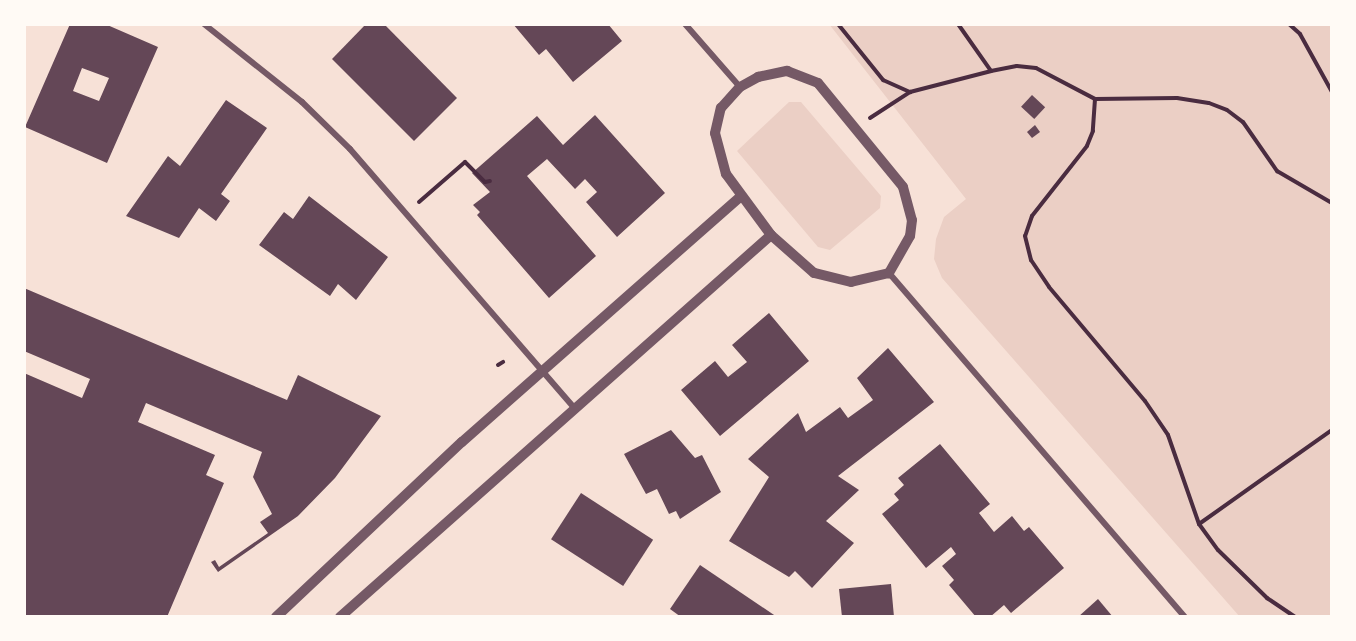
<!DOCTYPE html>
<style>
body{margin:0}
#map{position:relative;width:1356px;height:641px;overflow:hidden;background:#f7e1d7;font-family:Barlow,sans-serif}
div>[style]{position:absolute}
.green>*{inset:0;background:#ebcfc5}
.building>*{inset:0;background:#644757;transform-origin:0 0}
.path>*{height:4px;margin:-2px;padding:0 2px;transform-origin:2px;border-radius:2px;background:#4a2c40}
.minor>*{height:6px;margin:-3px;padding:0 3px;transform-origin:3px;border-radius:3px;background:#755966}
.tertiary>*{height:10px;margin:-5px;padding:0 5px;transform-origin:5px;border-radius:5px;background:#755966}
span{translate:-50% -50%;white-space:nowrap;text-align:center;line-height:1.15;-webkit-text-stroke:4.5px #fffaf5;paint-order:stroke}
.frame{position:absolute;inset:0;border:26px solid #fffaf5;pointer-events:none}
</style>
<div id="map">
<div class="green">
<div style="clip-path:polygon(829px 24px,1332px 24px,1332px 617px,1240px 617px,942px 278px,934px 259px,936px 239px,944px 217px,966px 199px)"></div>
<div style="clip-path:polygon(789px 102px,801px 102px,881px 196px,880px 208px,830px 250px,818px 247px,737px 151px)"></div>
</div>
<div class="building">
<div style="clip-path:polygon(evenodd,70px 24px,105px 24px,158px 47px,107px 163px,25px 127px,70px 24px,82px 68px,109px 78px,99px 101px,73px 91px,82px 68px)"></div>
<div style="clip-path:polygon(366px 24px,384px 24px,457px 98px,414px 141px,332px 59px)"></div>
<div style="clip-path:polygon(513px 24px,608px 24px,622px 41px,573px 82px,546px 49px,539px 55px)"></div>
<div style="left:1032px;top:95px;width:18px;height:16px;rotate:43deg"></div>
<div style="clip-path:polygon(226px 100px,267px 128px,221px 194px,230px 201px,216px 221px,199px 208px,179px 238px,126px 216px,168px 156px,180px 166px)"></div>
<div style="clip-path:polygon(595px 115px,665px 193px,617px 237px,586px 202px,597px 192px,585px 179px,575px 189px,547px 159px,527px 176px,596px 256px,549px 298px,477px 215px,480px 212px,473px 205px,490px 192px,472px 173px,537px 116px,563px 145px)"></div>
<div style="clip-path:polygon(1035px 125px,1040px 132px,1032px 138px,1027px 132px)"></div>
<div style="clip-path:polygon(309px 196px,388px 257px,356px 300px,338px 284px,330px 296px,259px 245px,284px 212px,293px 219px)"></div>
<div style="clip-path:polygon(24px 288px,287px 400px,298px 375px,381px 416px,335px 478px,298px 516px,218px 572px,211px 562px,215px 560px,219px 567px,268px 533px,260px 522px,272px 514px,253px 477px,262px 452px,146px 403px,138px 422px,215px 455px,206px 475px,224px 483px,167px 617px,24px 617px,24px 373px,82px 398px,90px 379px,24px 351px)"></div>
<div style="clip-path:polygon(769px 313px,809px 361px,720px 436px,681px 390px,715px 361px,728px 377px,747px 362px,732px 345px)"></div>
<div style="clip-path:polygon(888px 348px,934px 402px,838px 476px,859px 490px,826px 521px,854px 543px,812px 588px,795px 571px,789px 577px,729px 541px,769px 477px,748px 459px,798px 413px,806px 432px,840px 407px,848px 418px,873px 400px,857px 378px)"></div>
<div style="clip-path:polygon(671px 430px,695px 458px,702px 455px,721px 492px,680px 519px,676px 511px,669px 514px,657px 489px,646px 494px,624px 454px)"></div>
<div style="clip-path:polygon(940px 444px,990px 504px,979px 513px,994px 532px,1012px 516px,1024px 531px,1029px 527px,1064px 568px,1011px 613px,1004px 605px,990px 617px,976px 617px,949px 585px,954px 580px,942px 566px,956px 554px,951px 547px,926px 568px,882px 514px,899px 500px,894px 494px,904px 485px,898px 478px)"></div>
<div style="left:581px;top:493px;width:86px;height:55px;rotate:33deg"></div>
<div style="clip-path:polygon(700px 565px,777px 617px,681px 617px,670px 609px)"></div>
<div style="clip-path:polygon(891px 584px,894px 617px,842px 617px,839px 589px)"></div>
<div style="clip-path:polygon(1098px 599px,1113px 617px,1078px 617px)"></div>
</div>
<div class="path">
<div style="left:838px;top:24px;width:72px;rotate:51.2deg"></div>
<div style="left:883px;top:80px;width:30px;rotate:24deg"></div>
<div style="left:958px;top:24px;width:57px;rotate:54.9deg"></div>
<div style="left:1289px;top:24px;width:15px;rotate:42deg"></div>
<div style="left:1300px;top:34px;width:66px;rotate:61.1deg"></div>
<div style="left:1095px;top:99px;width:32px;rotate:94deg"></div>
<div style="left:1093px;top:131px;width:16px;rotate:112deg"></div>
<div style="left:1087px;top:146px;width:89px;rotate:128.2deg"></div>
<div style="left:1032px;top:216px;width:21px;rotate:109deg"></div>
<div style="left:1025px;top:236px;width:25px;rotate:76deg"></div>
<div style="left:1031px;top:260px;width:32px;rotate:56deg"></div>
<div style="left:1049px;top:287px;width:149px;rotate:49.9deg"></div>
<div style="left:1145px;top:401px;width:41px;rotate:55.9deg"></div>
<div style="left:1168px;top:435px;width:94px;rotate:70.8deg"></div>
<div style="left:1199px;top:524px;width:32px;rotate:54deg"></div>
<div style="left:1218px;top:550px;width:69px;rotate:44.4deg"></div>
<div style="left:1267px;top:598px;width:34px;rotate:34deg"></div>
<div style="left:870px;top:118px;width:48px;rotate:-33deg"></div>
<div style="left:910px;top:92px;width:84px;rotate:-14.5deg"></div>
<div style="left:991px;top:71px;width:26px;rotate:-11deg"></div>
<div style="left:1017px;top:66px;width:19px;rotate:6deg"></div>
<div style="left:1036px;top:68px;width:67px;rotate:27.7deg"></div>
<div style="left:1095px;top:99px;width:82px;rotate:-0.7deg"></div>
<div style="left:1177px;top:98px;width:32px;rotate:9deg"></div>
<div style="left:1209px;top:103px;width:19px;rotate:21deg"></div>
<div style="left:1227px;top:110px;width:20px;rotate:37deg"></div>
<div style="left:1243px;top:122px;width:60px;rotate:55.2deg"></div>
<div style="left:1277px;top:171px;width:64px;rotate:30.2deg"></div>
<div style="left:419px;top:202px;width:61px;rotate:-41deg"></div>
<div style="left:465px;top:162px;width:28px;rotate:45deg"></div>
<div style="left:485px;top:182px;width:5px;rotate:-11deg"></div>
<div style="left:498px;top:365px;width:6px;rotate:-31deg"></div>
<div style="left:1199px;top:524px;width:163px;rotate:-35.3deg"></div>
</div>
<div class="minor">
<div style="left:204px;top:24px;width:125px;rotate:38.5deg"></div>
<div style="left:302px;top:102px;width:67px;rotate:44.4deg"></div>
<div style="left:350px;top:149px;width:342px;rotate:49.1deg"></div>
<div style="left:685px;top:24px;width:84px;rotate:48.9deg"></div>
<div style="left:889px;top:273px;width:454px;rotate:49.3deg"></div>
</div>
<div class="tertiary">
<div style="left:787px;top:71px;width:33px;rotate:21deg"></div>
<div style="left:818px;top:83px;width:134px;rotate:50.7deg"></div>
<div style="left:903px;top:187px;width:34px;rotate:75deg"></div>
<div style="left:912px;top:220px;width:16px;rotate:97deg"></div>
<div style="left:910px;top:236px;width:43px;rotate:119.6deg"></div>
<div style="left:889px;top:273px;width:39px;rotate:167deg"></div>
<div style="left:851px;top:282px;width:38px;rotate:-166deg"></div>
<div style="left:814px;top:273px;width:57px;rotate:-138.5deg"></div>
<div style="left:771px;top:235px;width:76px;rotate:-126.4deg"></div>
<div style="left:726px;top:174px;width:42px;rotate:-105deg"></div>
<div style="left:715px;top:133px;width:26px;rotate:-77deg"></div>
<div style="left:721px;top:108px;width:28px;rotate:-48deg"></div>
<div style="left:740px;top:87px;width:21px;rotate:-29deg"></div>
<div style="left:758px;top:77px;width:30px;rotate:-12deg"></div>
<div style="left:276px;top:617px;width:255px;rotate:-43.3deg"></div>
<div style="left:462px;top:442px;width:371px;rotate:-41.4deg"></div>
<div style="left:340px;top:617px;width:576px;rotate:-41.55deg"></div>
</div>
<div class="frame"></div>
</div>
